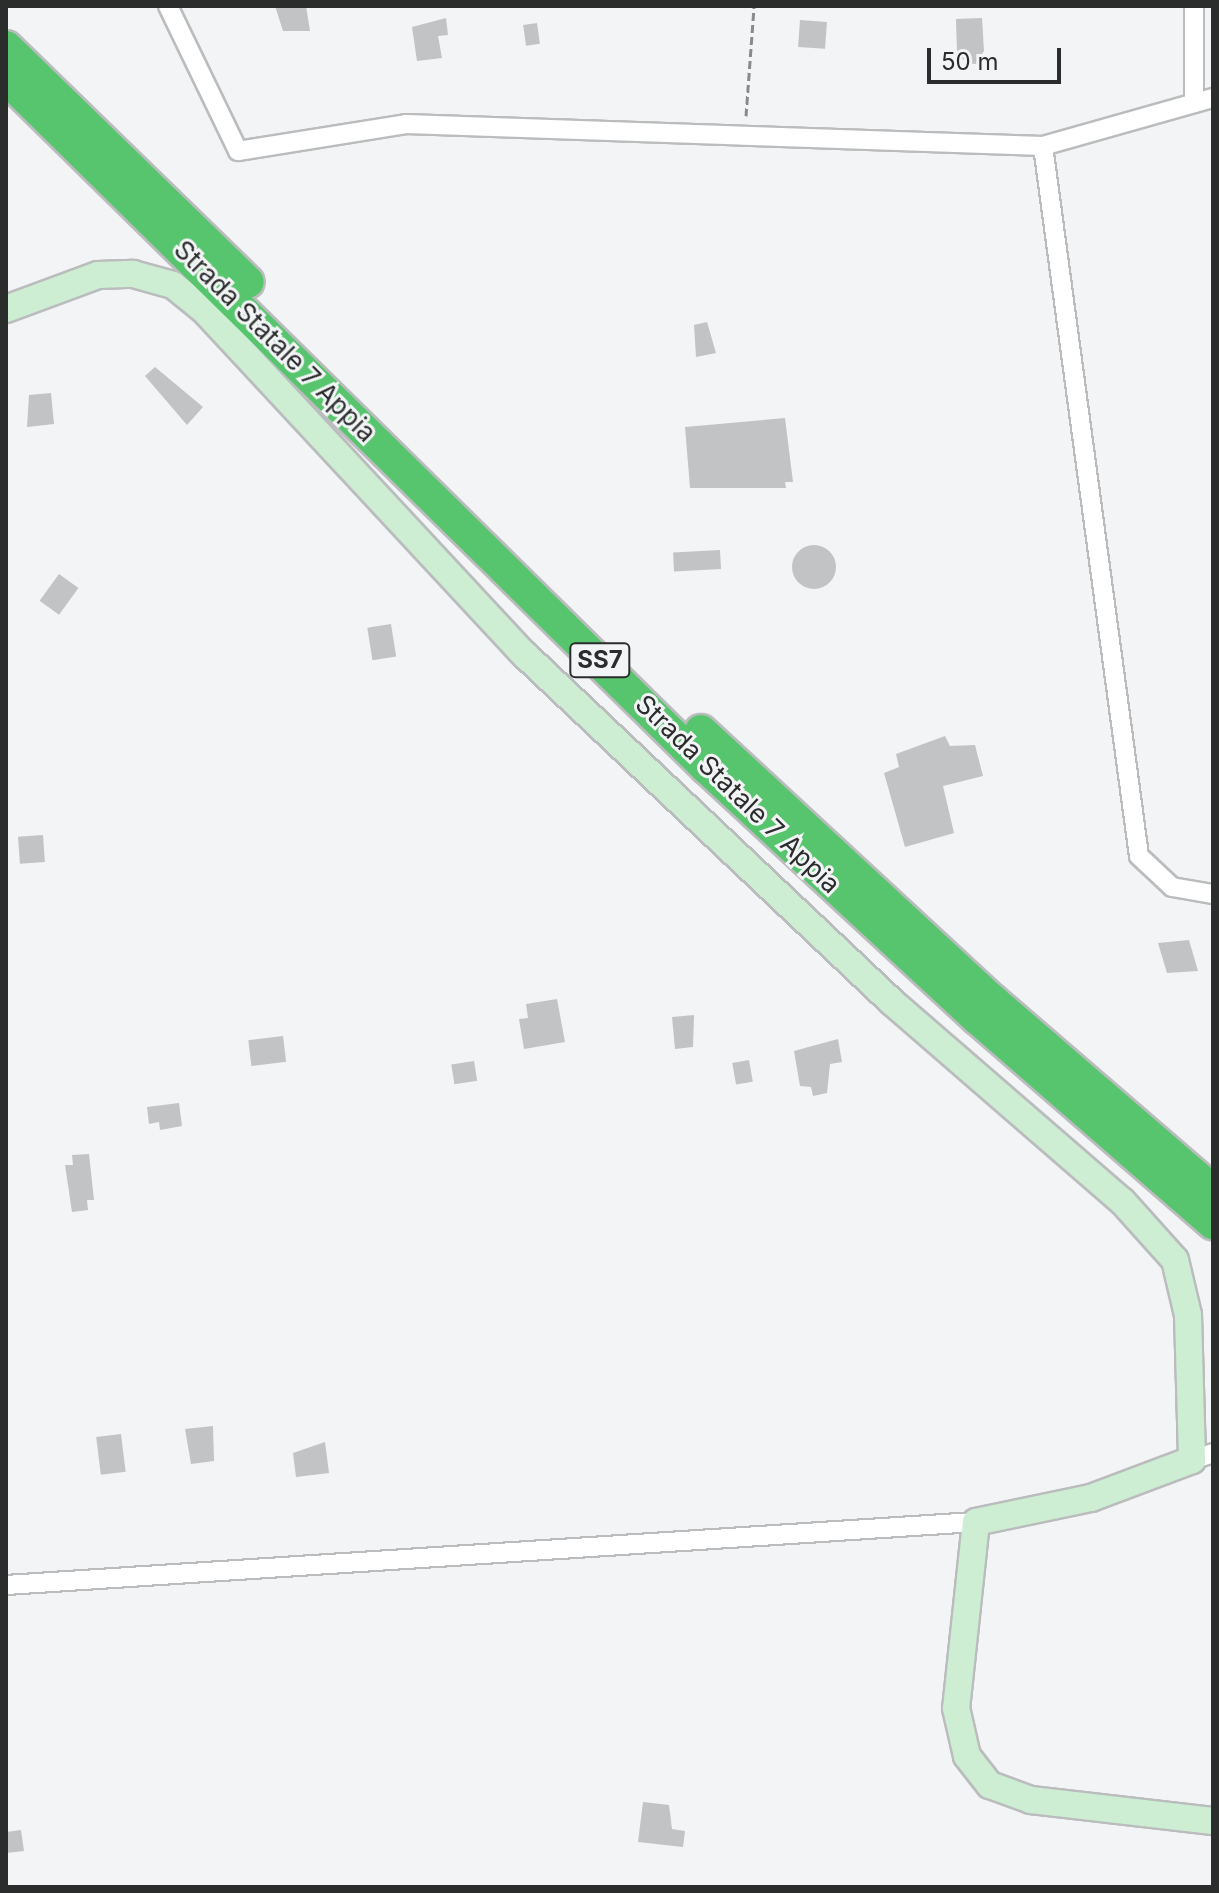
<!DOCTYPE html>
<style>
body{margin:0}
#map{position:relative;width:1219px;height:1893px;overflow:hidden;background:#f2f4f6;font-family:Inter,sans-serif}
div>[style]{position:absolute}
.building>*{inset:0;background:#c1c3c5;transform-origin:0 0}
.round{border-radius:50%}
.path>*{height:3px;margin-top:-1.5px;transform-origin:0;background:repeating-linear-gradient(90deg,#898a8b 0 8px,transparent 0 12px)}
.roads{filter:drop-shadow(2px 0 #babcbd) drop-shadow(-2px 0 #babcbd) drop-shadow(0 2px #babcbd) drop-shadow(0 -2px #babcbd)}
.street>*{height:18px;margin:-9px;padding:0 9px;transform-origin:9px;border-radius:9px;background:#fff}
.secondary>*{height:26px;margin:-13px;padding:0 13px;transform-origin:13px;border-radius:13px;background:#cdeed3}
.highway>*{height:32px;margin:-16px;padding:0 16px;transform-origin:16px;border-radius:16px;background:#57c56d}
span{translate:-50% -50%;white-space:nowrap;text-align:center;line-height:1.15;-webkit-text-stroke:6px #f2f4f6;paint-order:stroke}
.shield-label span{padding:2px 6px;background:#f2f4f6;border:2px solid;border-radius:6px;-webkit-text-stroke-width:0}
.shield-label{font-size:24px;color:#2b2c2c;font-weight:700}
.street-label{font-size:26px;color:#2b2c2c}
.frame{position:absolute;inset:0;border:8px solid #2b2c2c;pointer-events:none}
.scale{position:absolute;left:927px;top:48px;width:134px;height:36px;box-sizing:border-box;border:4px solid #2b2c2c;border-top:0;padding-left:10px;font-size:24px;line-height:28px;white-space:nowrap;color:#2b2c2c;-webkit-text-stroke:6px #f2f4f6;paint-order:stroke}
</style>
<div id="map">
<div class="building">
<div style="clip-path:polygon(275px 6px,306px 6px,310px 31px,283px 31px)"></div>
<div style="clip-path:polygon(446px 18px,448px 35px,438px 36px,442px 58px,417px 61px,412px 27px)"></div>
<div style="clip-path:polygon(982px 18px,984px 51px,976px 64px,966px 63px,957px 52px,956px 19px)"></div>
<div style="left:800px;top:20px;width:27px;height:27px;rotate:4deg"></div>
<div style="left:537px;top:23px;width:21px;height:14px;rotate:82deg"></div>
<div style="clip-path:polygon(707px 322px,716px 353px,696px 357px,694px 325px)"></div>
<div style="clip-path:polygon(155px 367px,203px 407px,187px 425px,145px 376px)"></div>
<div style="clip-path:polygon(51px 393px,54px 424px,27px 427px,29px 395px)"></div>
<div style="clip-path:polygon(785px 418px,793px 482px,785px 482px,786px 488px,690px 488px,685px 427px)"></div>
<div class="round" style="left:792px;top:545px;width:44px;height:44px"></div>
<div style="left:720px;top:550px;width:19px;height:47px;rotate:87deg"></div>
<div style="left:59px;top:574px;width:24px;height:33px;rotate:36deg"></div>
<div style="left:391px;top:624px;width:33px;height:24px;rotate:81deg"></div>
<div style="clip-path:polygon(945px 736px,950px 746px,975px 745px,983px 776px,943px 786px,954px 833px,905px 847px,884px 773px,899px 767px,896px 754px)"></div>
<div style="left:43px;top:835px;width:27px;height:25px;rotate:86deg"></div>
<div style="clip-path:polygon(1189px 940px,1198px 971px,1167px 973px,1158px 943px)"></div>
<div style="clip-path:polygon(557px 999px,565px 1042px,524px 1049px,519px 1019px,528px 1018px,526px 1004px)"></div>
<div style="clip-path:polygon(694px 1015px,693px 1047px,675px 1049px,672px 1017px)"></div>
<div style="left:283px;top:1036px;width:26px;height:35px;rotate:83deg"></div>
<div style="clip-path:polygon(838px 1039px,842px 1062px,830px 1064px,827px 1093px,813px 1096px,811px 1087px,800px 1086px,794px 1051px)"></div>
<div style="left:749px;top:1060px;width:22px;height:17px;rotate:80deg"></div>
<div style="left:474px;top:1061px;width:20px;height:23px;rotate:81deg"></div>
<div style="clip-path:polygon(179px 1103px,182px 1126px,160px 1130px,159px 1122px,149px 1124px,147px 1107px)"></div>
<div style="clip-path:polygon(89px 1154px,94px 1200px,87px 1200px,88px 1210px,72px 1212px,65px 1165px,73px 1165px,72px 1155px)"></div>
<div style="clip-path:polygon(213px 1426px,214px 1461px,191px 1464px,185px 1429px)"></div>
<div style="left:121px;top:1434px;width:38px;height:25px;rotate:83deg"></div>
<div style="clip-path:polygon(325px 1442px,329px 1473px,296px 1477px,293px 1453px)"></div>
<div style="clip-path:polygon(643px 1802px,669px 1805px,672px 1829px,685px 1831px,683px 1847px,638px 1842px)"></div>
<div style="clip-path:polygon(21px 1830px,24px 1851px,6px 1853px,6px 1832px)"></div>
</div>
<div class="path">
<div style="left:746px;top:116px;width:110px;rotate:-85.8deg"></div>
</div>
<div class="roads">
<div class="street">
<div style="left:168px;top:6px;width:161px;rotate:64.2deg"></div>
<div style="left:238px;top:151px;width:170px;rotate:-9.1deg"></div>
<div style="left:406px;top:124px;width:637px;rotate:1.98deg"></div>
<div style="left:1043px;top:146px;width:177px;rotate:-15.8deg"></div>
<div style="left:1194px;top:6px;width:97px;rotate:90deg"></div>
<div style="left:1043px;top:146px;width:716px;rotate:82.3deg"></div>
<div style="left:1139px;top:856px;width:45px;rotate:43.2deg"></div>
<div style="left:1172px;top:887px;width:42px;rotate:9.7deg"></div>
<div style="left:1192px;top:1460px;width:22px;rotate:-18deg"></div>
<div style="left:6px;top:1585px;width:972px;rotate:-3.72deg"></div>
</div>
<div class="secondary">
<div style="left:6px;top:309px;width:98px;rotate:-20.3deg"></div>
<div style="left:98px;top:275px;width:35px;rotate:-2deg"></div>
<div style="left:133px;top:274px;width:41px;rotate:15.4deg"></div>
<div style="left:173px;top:285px;width:38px;rotate:39deg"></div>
<div style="left:203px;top:309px;width:473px;rotate:47.1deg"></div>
<div style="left:525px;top:655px;width:505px;rotate:43.4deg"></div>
<div style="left:892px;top:1002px;width:304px;rotate:40.9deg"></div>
<div style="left:1122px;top:1201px;width:79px;rotate:48.1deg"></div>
<div style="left:1175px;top:1260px;width:57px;rotate:76.7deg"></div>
<div style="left:1188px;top:1315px;width:145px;rotate:88.4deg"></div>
<div style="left:1192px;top:1460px;width:108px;rotate:159.4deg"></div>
<div style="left:1091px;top:1498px;width:117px;rotate:168.2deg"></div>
<div style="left:976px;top:1522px;width:187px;rotate:96.1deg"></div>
<div style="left:956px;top:1708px;width:49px;rotate:77.1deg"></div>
<div style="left:967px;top:1756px;width:37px;rotate:52deg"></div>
<div style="left:990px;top:1785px;width:44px;rotate:20.1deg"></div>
<div style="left:1031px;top:1800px;width:183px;rotate:6.6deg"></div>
</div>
<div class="highway">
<div style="left:6px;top:47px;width:337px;rotate:44.2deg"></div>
<div style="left:6px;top:78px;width:984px;rotate:44.55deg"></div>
<div style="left:707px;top:768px;width:368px;rotate:42.8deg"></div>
<div style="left:977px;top:1018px;width:313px;rotate:41deg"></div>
<div style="left:701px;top:731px;width:398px;rotate:42.8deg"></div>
<div style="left:993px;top:1001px;width:291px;rotate:40.8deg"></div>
</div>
</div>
<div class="shield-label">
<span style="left:600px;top:660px">SS7</span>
</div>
<div class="street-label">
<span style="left:275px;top:341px;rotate:45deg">Strada Statale 7 Appia</span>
<span style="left:738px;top:794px;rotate:44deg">Strada Statale 7 Appia</span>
</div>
<div class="frame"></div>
<div class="scale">50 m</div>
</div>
